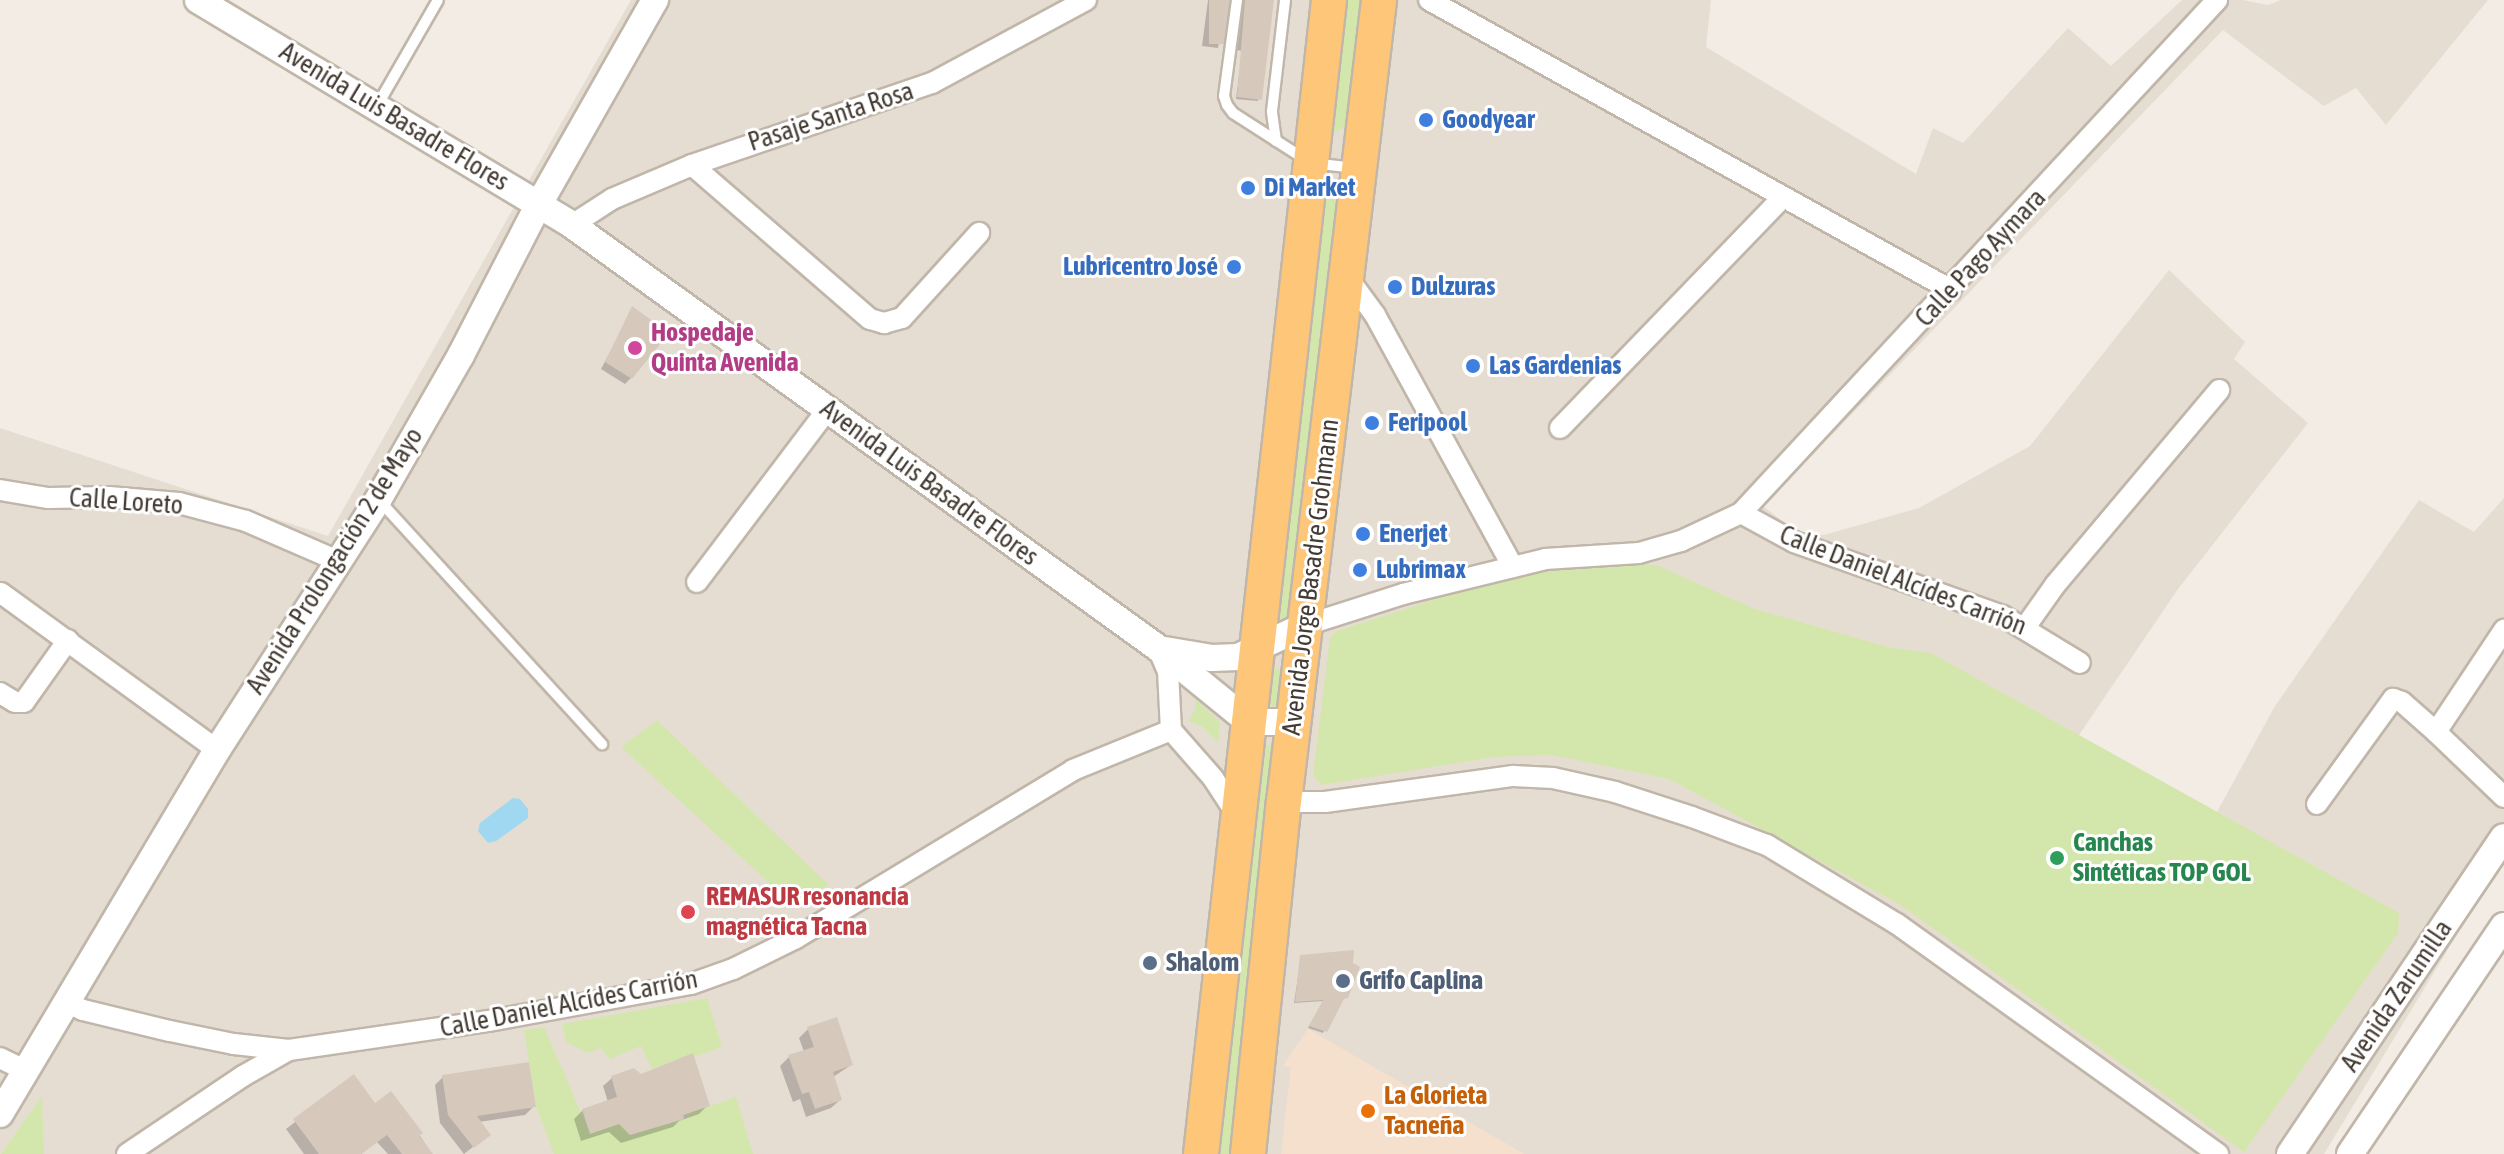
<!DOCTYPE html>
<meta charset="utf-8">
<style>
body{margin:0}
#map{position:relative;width:2504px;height:1154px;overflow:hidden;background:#f2ece4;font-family:"Asap Condensed",sans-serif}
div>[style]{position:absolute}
.residential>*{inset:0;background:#e6ddd2}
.commercial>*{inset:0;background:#f5e0ce}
.green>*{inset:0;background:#d3e7ac}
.water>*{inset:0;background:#9fd8f0}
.shadow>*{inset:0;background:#0003}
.building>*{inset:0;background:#d6c9bc;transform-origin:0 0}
.roads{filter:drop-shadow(2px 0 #c0b6a9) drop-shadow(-2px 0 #c0b6a9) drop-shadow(0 2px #c0b6a9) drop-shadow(0 -2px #c0b6a9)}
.service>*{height:10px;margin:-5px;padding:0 5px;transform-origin:5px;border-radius:5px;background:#fff}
.minor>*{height:20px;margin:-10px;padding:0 10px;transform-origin:10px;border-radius:10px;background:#fff}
.tertiary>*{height:26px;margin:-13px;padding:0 13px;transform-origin:13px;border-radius:13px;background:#fff}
.trunk>*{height:34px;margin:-17px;padding:0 17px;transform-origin:17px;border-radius:17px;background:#fec679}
.dots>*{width:22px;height:22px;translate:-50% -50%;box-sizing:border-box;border:4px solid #fff;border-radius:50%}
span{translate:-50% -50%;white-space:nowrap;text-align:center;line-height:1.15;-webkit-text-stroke:6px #fff;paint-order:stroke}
.street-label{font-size:26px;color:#443c34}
.shop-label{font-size:26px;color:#366cbe;font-weight:700}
.left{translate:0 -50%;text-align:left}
.right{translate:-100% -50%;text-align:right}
.hotel-label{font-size:26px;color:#b23c85;font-weight:700}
.leisure-label{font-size:26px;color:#27864d;font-weight:700}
.health-label{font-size:26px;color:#be3a42;font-weight:700}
.service-label{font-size:26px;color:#4e5e75;font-weight:700}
.food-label{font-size:26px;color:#c56008;font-weight:700}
</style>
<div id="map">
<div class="residential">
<div style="clip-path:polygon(631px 0,1711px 0,1706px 47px,1916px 174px,1933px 128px,1963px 143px,2068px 28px,2111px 66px,2182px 0,2243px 0,2268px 5px,2281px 0,2488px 0,2386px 125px,2356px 88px,2324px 106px,2223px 30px,1763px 506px,1795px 531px,1824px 535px,1919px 508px,2030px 446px,2169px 270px,2245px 342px,2234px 359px,2308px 423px,2178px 589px,2079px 735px,2217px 812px,2275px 706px,2419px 500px,2474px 532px,2504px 498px,2504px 857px,2324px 1154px,0 1154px,0 428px,328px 536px)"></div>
</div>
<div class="commercial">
<div style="clip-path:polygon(1308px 1029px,1524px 1154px,1281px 1154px,1291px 1067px,1283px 1066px)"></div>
</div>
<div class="green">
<div style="clip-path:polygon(1341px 0,1362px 0,1347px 126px,1335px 132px,1327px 124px)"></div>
<div style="clip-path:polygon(1326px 199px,1334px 199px,1341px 208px,1292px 616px,1282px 620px,1274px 611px,1317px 209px)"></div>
<div style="clip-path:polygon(1606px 562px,1656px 565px,1755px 609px,1888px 647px,1931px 653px,2399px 913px,2398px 933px,2244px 1152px,1899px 904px,1669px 779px,1552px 755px,1494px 757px,1322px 785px,1313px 776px,1330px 637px,1337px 631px,1539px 566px)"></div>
<div style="clip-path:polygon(1274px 668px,1284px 670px,1285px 702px,1276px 710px,1264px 698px,1265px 673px)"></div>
<div style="clip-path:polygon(1195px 699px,1220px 722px,1218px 743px,1203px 727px,1188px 721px,1195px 710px)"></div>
<div style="clip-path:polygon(657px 720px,829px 885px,792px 904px,621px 747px)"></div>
<div style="clip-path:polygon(1263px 745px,1274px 745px,1232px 1154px,1211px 1154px)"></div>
<div style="clip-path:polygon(707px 998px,722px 1047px,694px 1057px,692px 1054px,652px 1069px,641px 1046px,610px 1059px,601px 1048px,587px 1053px,566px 1042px,562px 1024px)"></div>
<div style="clip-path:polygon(544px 1027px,590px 1133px,619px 1124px,631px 1135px,684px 1119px,692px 1112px,736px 1097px,753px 1154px,554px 1154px,536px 1107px,524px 1030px)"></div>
<div style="clip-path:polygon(42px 1096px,44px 1154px,1px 1154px)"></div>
</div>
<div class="water">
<div style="clip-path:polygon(513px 798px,520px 799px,528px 809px,528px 818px,496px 841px,488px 843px,478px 831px,480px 823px)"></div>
</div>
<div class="shadow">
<div style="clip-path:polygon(1208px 0,1227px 0,1218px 48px,1202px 46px)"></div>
<div style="clip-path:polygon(1241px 0,1272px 0,1258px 101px,1236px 99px,1242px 51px,1237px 50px)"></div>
<div style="clip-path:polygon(633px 309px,631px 378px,625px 384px,601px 369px)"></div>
<div style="clip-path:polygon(1301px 957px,1346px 997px,1341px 1000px,1323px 1033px,1308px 1028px,1323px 1001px,1294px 1003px)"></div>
<div style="clip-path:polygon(808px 1029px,851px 1065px,833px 1077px,840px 1100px,831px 1108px,806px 1117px,800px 1099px,793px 1102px,780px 1066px,789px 1057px,804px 1052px,799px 1038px)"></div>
<div style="clip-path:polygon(354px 1077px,375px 1106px,391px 1093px,432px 1154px,388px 1154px,377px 1142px,361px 1154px,304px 1154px,286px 1129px)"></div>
<div style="clip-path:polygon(443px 1077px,534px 1106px,525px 1115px,479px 1122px,488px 1135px,464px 1154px,440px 1123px,435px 1085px)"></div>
<div style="clip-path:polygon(612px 1078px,708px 1105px,699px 1114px,679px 1121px,673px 1127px,621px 1143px,609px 1132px,581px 1141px,574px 1119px,583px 1110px,608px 1102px,603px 1086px)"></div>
</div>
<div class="building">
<div style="left:1209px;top:0;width:20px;height:44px"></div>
<div style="clip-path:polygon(1245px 0,1274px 0,1262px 100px,1237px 97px)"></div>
<div style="clip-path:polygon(632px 306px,669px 333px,632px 379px,605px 362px)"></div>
<div style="clip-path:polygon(1354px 950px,1353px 963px,1360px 967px,1348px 998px,1344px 999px,1327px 1032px,1309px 1026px,1323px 1000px,1295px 1002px,1300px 955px)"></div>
<div style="clip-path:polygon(837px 1017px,853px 1065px,833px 1072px,842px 1100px,815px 1109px,809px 1092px,802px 1094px,788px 1055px,814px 1047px,807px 1027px)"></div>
<div style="clip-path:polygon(693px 1053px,710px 1106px,683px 1115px,684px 1119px,630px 1135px,619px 1124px,590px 1134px,582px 1109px,617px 1097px,611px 1076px,634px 1068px,641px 1074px)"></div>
<div style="clip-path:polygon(529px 1062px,536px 1107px,477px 1116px,491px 1135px,474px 1148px,448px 1115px,442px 1075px)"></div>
<div style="clip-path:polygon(354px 1074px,375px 1103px,391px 1091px,423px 1133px,419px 1136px,433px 1154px,402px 1154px,387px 1135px,361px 1154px,319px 1154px,293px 1119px)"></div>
</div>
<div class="roads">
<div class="service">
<div style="left:1237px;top:0;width:97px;rotate:97.7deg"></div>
<div style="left:1224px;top:96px;width:9px;rotate:72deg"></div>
<div style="left:1227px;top:105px;width:10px;rotate:53deg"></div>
<div style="left:1233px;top:113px;width:93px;rotate:32.7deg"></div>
<div style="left:1311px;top:163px;width:45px;rotate:6.3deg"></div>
<div style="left:377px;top:106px;width:122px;rotate:-60.1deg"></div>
<div style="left:1276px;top:141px;width:30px;rotate:-98deg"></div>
<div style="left:1272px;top:111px;width:112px;rotate:-83.3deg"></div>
<div style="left:379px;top:500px;width:331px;rotate:47.6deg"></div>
</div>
<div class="minor">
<div style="left:1429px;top:0;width:597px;rotate:29.05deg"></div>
<div style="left:692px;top:165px;width:235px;rotate:40.9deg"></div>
<div style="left:870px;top:319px;width:15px;rotate:16deg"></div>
<div style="left:884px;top:323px;width:19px;rotate:-16deg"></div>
<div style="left:902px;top:318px;width:115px;rotate:-47.8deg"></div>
<div style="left:572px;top:225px;width:48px;rotate:-33deg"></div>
<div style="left:612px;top:199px;width:87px;rotate:-23deg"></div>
<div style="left:692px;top:165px;width:254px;rotate:-18.9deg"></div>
<div style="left:932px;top:83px;width:175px;rotate:-28.3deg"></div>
<div style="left:1345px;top:274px;width:51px;rotate:53.8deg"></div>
<div style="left:1375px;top:315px;width:287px;rotate:61.3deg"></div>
<div style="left:1560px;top:428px;width:321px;rotate:-46deg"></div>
<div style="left:0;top:490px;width:49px;rotate:9.5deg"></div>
<div style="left:48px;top:498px;width:61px;rotate:-0.9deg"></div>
<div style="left:109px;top:497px;width:70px;rotate:4.9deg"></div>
<div style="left:179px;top:503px;width:69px;rotate:15deg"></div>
<div style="left:246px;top:521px;width:100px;rotate:23.5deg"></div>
<div style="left:1741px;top:513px;width:60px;rotate:28.7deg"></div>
<div style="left:1794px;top:542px;width:222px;rotate:19.5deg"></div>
<div style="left:2003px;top:616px;width:90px;rotate:31.4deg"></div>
<div style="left:697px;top:582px;width:216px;rotate:-52.9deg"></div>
<div style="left:1px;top:593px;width:267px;rotate:36deg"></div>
<div style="left:1306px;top:625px;width:102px;rotate:-17.7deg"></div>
<div style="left:1403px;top:594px;width:146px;rotate:-13.8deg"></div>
<div style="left:1545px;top:559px;width:94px;rotate:-3.7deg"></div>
<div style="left:1639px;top:553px;width:44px;rotate:-15.9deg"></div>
<div style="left:1681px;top:541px;width:66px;rotate:-25deg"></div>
<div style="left:1741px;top:513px;width:700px;rotate:-47.14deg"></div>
<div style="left:2026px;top:626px;width:50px;rotate:-54.7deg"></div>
<div style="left:2055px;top:585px;width:255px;rotate:-49.9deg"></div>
<div style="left:1158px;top:648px;width:25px;rotate:67deg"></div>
<div style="left:1168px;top:671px;width:59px;rotate:87.1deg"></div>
<div style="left:1171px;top:730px;width:64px;rotate:48.8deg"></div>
<div style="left:1213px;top:778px;width:44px;rotate:57deg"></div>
<div style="left:0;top:693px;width:17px;rotate:31deg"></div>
<div style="left:15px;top:702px;width:9px"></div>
<div style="left:24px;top:702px;width:76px;rotate:-54.6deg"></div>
<div style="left:2436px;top:732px;width:94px;rotate:43.7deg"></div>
<div style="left:1284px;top:802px;width:41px"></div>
<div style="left:1325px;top:802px;width:190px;rotate:-7.9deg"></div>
<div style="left:1513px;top:776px;width:40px;rotate:2.9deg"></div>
<div style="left:1553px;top:778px;width:64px;rotate:12.7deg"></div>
<div style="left:1615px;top:792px;width:81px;rotate:18deg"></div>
<div style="left:1692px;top:817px;width:80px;rotate:20.5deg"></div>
<div style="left:1767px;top:845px;width:152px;rotate:31.3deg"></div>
<div style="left:1897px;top:924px;width:395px;rotate:35.6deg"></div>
<div style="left:2317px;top:804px;width:130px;rotate:-54.1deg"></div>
<div style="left:2393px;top:699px;width:9px;rotate:18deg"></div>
<div style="left:2402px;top:702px;width:45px;rotate:41.4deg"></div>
<div style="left:2436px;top:732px;width:123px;rotate:-56.3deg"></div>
<div style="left:65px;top:1001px;width:20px;rotate:27deg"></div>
<div style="left:83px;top:1010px;width:89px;rotate:13.6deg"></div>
<div style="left:170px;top:1031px;width:65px;rotate:11.5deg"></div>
<div style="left:234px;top:1044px;width:55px;rotate:6.2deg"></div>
<div style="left:289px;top:1050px;width:202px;rotate:-8.3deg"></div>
<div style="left:489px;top:1021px;width:205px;rotate:-10.4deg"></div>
<div style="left:691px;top:984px;width:45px;rotate:-19.7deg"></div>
<div style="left:733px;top:969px;width:70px;rotate:-26.2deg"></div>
<div style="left:796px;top:938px;width:324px;rotate:-31.2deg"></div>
<div style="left:1073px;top:770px;width:106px;rotate:-22.2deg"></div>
<div style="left:0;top:1058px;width:30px;rotate:26deg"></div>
<div style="left:127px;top:1154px;width:140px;rotate:-33.9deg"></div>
<div style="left:243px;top:1076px;width:53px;rotate:-29.5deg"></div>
</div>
<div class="tertiary">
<div style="left:198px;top:0;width:436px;rotate:31deg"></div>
<div style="left:572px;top:225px;width:723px;rotate:35.82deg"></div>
<div style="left:1158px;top:648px;width:117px;rotate:39.1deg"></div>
<div style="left:1249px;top:722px;width:45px"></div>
<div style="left:1165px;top:650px;width:48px;rotate:9.7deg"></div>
<div style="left:1212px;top:658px;width:26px;rotate:-2deg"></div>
<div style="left:1238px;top:657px;width:75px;rotate:-25.2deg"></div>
<div style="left:0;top:1114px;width:424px;rotate:-59.2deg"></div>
<div style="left:217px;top:750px;width:297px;rotate:-57.2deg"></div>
<div style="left:378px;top:500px;width:167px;rotate:-60.2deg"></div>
<div style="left:461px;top:355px;width:170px;rotate:-62.7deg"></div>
<div style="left:539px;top:204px;width:235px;rotate:-60.4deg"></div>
<div style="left:2290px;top:1154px;width:382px;rotate:-56deg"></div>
<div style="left:2350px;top:1154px;width:275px;rotate:-56deg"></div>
</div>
<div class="trunk">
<div style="left:1201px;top:1154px;width:1161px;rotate:-83.67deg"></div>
<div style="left:1248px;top:1154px;width:354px;rotate:-84.2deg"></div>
<div style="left:1284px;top:802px;width:808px;rotate:-83.24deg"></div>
</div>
</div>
<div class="dots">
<div style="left:1426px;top:120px;background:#3f7fe0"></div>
<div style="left:1248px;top:188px;background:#3f7fe0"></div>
<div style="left:1234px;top:267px;background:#3f7fe0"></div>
<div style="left:1395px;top:287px;background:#3f7fe0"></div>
<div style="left:635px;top:348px;background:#d1479c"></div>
<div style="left:1473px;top:366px;background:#3f7fe0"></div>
<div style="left:1372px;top:423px;background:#3f7fe0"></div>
<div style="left:1363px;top:534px;background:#3f7fe0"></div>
<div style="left:1360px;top:570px;background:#3f7fe0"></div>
<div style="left:2057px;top:858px;background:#2e9e5b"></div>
<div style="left:688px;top:912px;background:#e0444e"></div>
<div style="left:1150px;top:963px;background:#5c6f8a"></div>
<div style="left:1343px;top:981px;background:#5c6f8a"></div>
<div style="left:1368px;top:1111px;background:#e8710a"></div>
</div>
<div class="street-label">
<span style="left:394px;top:117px;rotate:31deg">Avenida Luis Basadre Flores</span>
<span style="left:831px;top:117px;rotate:-18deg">Pasaje Santa Rosa</span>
<span style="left:1981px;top:258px;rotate:-47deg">Calle Pago Aymara</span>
<span style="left:929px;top:483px;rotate:36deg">Avenida Luis Basadre Flores</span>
<span style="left:126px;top:502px;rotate:4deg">Calle Loreto</span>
<span style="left:335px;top:561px;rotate:-58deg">Avenida Prolongación 2 de Mayo</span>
<span style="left:1311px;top:577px;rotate:-83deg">Avenida Jorge Basadre Grohmann</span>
<span style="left:1903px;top:581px;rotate:21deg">Calle Daniel Alcídes Carrión</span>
<span style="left:2397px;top:996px;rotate:-56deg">Avenida Zarumilla</span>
<span style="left:569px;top:1004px;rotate:-11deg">Calle Daniel Alcídes Carrión</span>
</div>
<div class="shop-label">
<span class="left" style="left:1442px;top:120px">Goodyear</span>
<span class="left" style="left:1264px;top:188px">Di Market</span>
<span class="right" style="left:1218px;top:267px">Lubricentro José</span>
<span class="left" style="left:1411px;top:287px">Dulzuras</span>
<span class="left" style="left:1489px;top:366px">Las Gardenias</span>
<span class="left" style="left:1388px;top:423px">Feripool</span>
<span class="left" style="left:1379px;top:534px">Enerjet</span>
<span class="left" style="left:1376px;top:570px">Lubrimax</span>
</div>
<div class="hotel-label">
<span class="left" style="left:651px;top:348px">Hospedaje<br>Quinta Avenida</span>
</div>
<div class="leisure-label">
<span class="left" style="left:2073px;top:858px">Canchas<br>Sintéticas TOP GOL</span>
</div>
<div class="health-label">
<span class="left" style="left:706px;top:912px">REMASUR resonancia<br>magnética Tacna</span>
</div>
<div class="service-label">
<span class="left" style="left:1166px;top:963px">Shalom</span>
<span class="left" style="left:1359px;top:981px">Grifo Caplina</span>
</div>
<div class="food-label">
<span class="left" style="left:1384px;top:1111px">La Glorieta<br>Tacneña</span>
</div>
</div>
